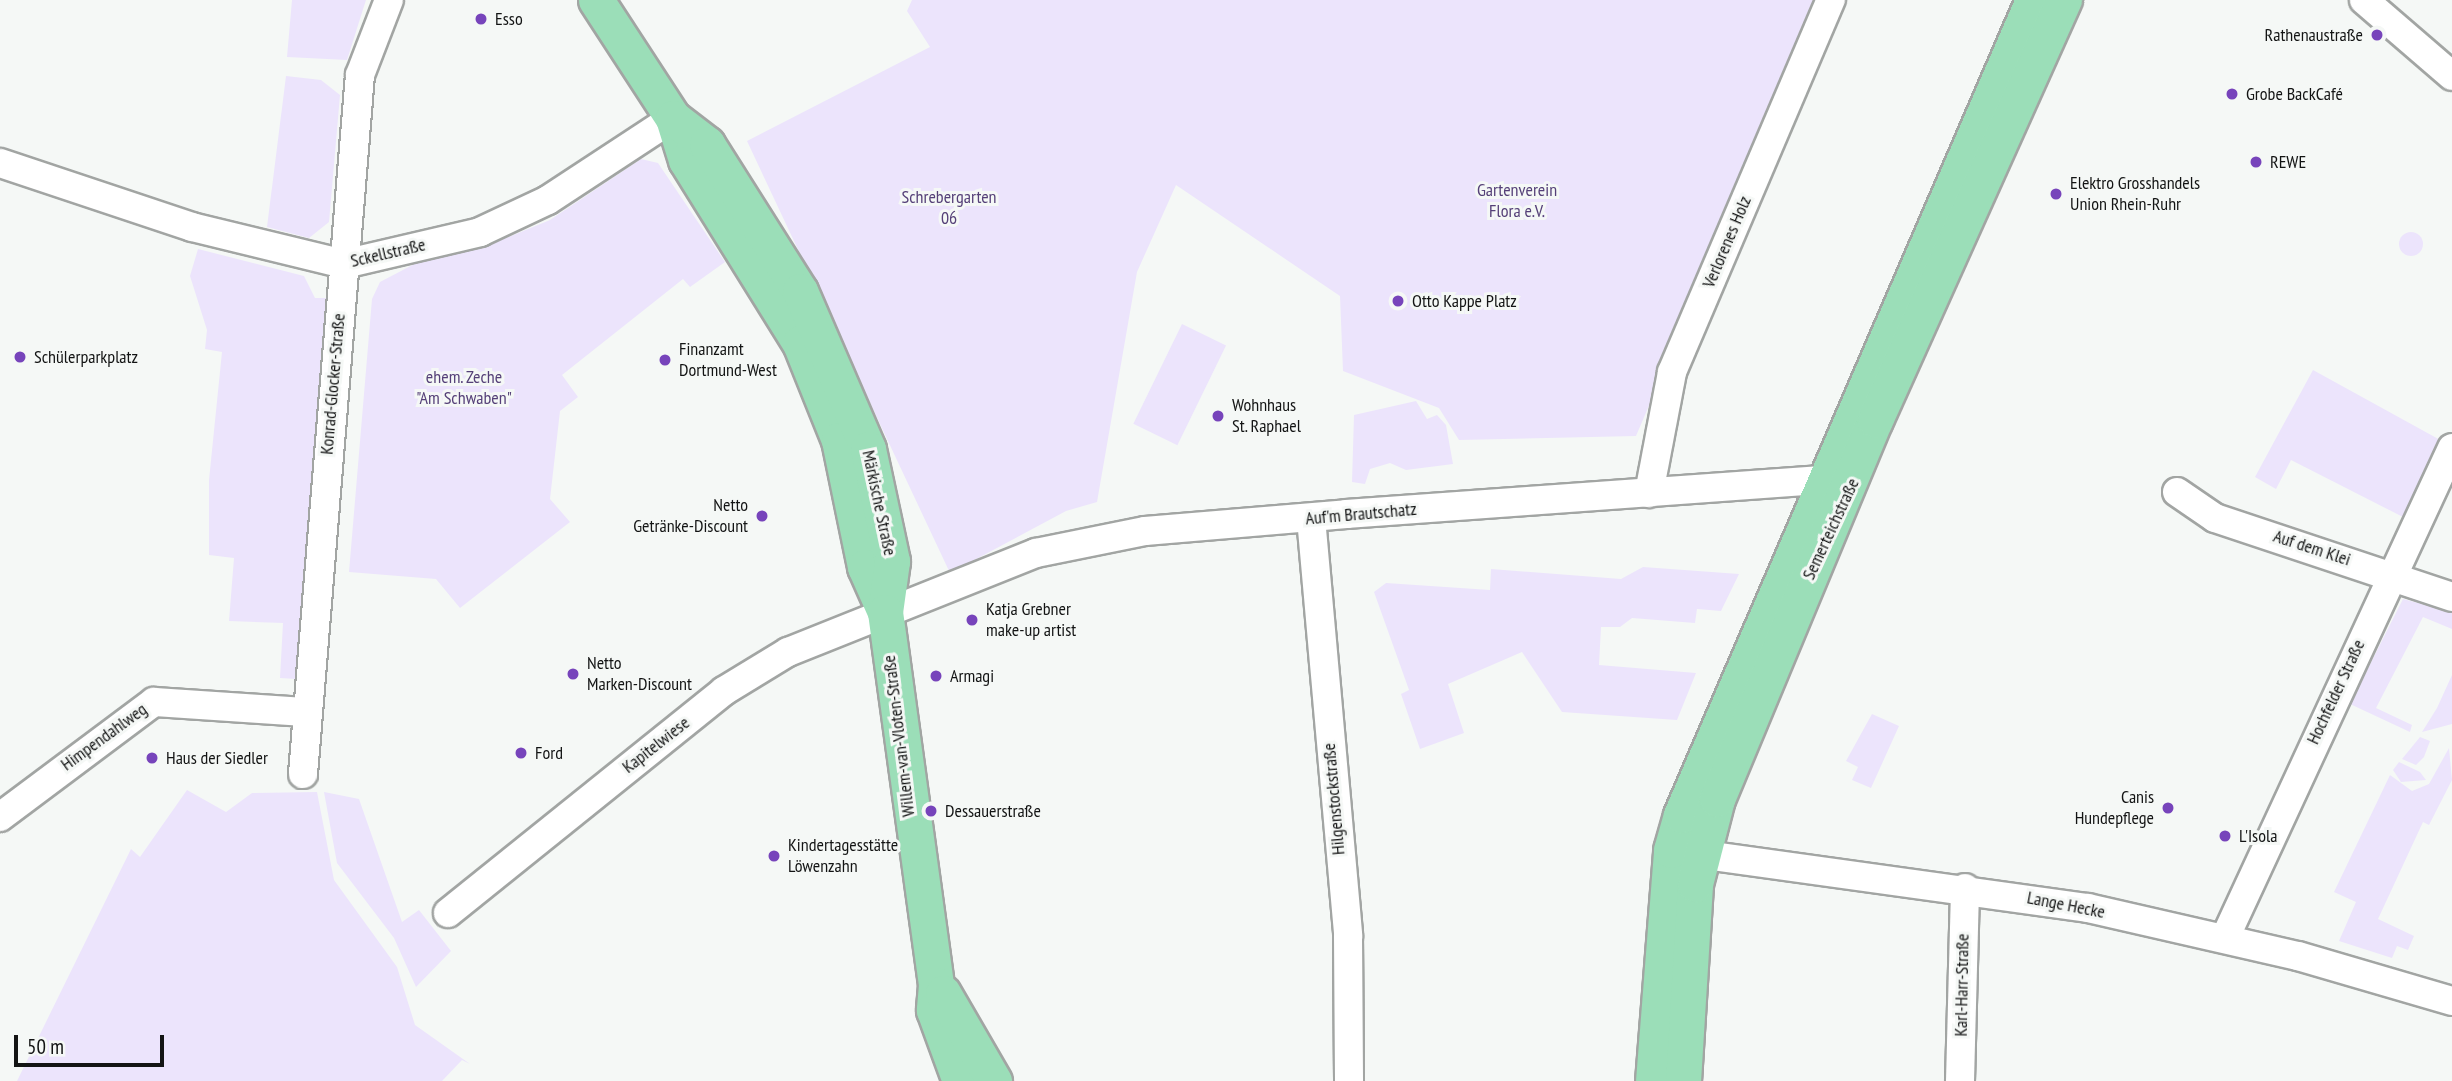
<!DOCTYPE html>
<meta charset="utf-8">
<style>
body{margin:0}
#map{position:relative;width:2452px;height:1081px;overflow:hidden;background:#f5f8f6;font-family:"PT Sans Narrow",sans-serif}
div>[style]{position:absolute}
.green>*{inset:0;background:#ece4fc;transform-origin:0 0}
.round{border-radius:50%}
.roads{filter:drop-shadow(2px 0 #a2a5a3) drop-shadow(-2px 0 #a2a5a3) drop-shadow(0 2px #a2a5a3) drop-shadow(0 -2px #a2a5a3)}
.minor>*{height:28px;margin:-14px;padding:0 14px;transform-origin:14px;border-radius:14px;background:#fff}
.major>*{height:35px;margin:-17.5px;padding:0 17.5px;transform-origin:17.5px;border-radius:17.5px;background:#9bdeb8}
.dots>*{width:19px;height:19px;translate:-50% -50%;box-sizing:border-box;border:4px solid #f5f8f6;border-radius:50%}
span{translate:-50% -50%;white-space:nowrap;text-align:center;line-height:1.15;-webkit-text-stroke:6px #f5f8f6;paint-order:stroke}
.poi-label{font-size:18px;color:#131414}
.left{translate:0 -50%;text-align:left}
.right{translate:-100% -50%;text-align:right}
.park-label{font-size:18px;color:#554078}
.street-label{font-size:18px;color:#131414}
.scale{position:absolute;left:14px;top:1035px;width:150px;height:32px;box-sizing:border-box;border:4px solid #131414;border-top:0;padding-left:9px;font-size:21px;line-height:24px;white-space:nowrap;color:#131414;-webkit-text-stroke:5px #f5f8f6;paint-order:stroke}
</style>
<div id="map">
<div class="green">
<div style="clip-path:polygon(292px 0,366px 0,347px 60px,287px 57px)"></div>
<div style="clip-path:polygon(912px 0,1822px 0,1636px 436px,1459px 440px,1439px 408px,1343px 371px,1340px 296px,1176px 185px,1137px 272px,1097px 502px,1066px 511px,950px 573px,747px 141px,930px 47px,907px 11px)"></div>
<div style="clip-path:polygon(286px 76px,321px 80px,340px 95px,329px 222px,309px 238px,267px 227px)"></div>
<div style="clip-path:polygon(641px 159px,658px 163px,725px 262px,690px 287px,683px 279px,562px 375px,578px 397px,560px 411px,550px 499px,570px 522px,460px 608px,436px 579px,349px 572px,372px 299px,380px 282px,422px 260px,479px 249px,550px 220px)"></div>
<div class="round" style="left:2399px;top:232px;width:24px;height:24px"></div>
<div style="clip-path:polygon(198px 249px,304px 276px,315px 298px,329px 298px,296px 679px,280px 678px,283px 623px,229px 621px,234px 558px,209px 555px,209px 480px,222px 352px,205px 349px,207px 330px,190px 276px)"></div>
<div style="left:1182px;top:324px;width:49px;height:111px;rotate:26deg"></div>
<div style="clip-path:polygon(2313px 370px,2442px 441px,2403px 517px,2291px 460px,2276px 489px,2255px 477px)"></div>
<div style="clip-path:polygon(1416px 401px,1427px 419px,1437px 415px,1446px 425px,1453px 464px,1406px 470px,1390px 463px,1370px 469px,1365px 484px,1352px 482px,1354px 415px)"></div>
<div style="clip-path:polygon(1643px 567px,1739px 574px,1721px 611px,1697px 609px,1695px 623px,1632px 618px,1620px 627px,1601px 627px,1599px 665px,1696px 673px,1677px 720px,1562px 712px,1522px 652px,1448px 684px,1464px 733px,1420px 749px,1401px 694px,1409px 690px,1374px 592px,1386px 583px,1490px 590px,1491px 569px,1621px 579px)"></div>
<div style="clip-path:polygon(2403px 599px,2452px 612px,2452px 629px,2423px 617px,2376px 708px,2412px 725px,2410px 732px,2350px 704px)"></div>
<div style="clip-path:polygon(2452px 675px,2452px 724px,2422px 732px,2437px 708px)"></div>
<div style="clip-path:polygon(1872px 714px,1899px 726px,1871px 788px,1852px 780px,1858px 767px,1846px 761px)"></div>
<div style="clip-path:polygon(2420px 737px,2430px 741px,2424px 757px,2416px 765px,2402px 759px)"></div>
<div style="clip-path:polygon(2449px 748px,2452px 780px,2429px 825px,2423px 822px,2378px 919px,2414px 936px,2408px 950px,2397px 946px,2392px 958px,2339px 941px,2356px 902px,2334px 892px,2390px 775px,2412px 791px,2429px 784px)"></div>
<div style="clip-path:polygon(2399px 762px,2420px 772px,2426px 780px,2401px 782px,2393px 770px)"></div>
<div style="clip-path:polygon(187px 790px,226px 812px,252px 793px,317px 792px,334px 880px,397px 967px,415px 1025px,470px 1064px,462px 1060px,442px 1081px,17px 1081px,131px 849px,140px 857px)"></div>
<div style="clip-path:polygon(324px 792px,359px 799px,402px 922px,419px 910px,451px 951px,416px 987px,394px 938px,337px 863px)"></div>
</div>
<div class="roads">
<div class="minor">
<div style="left:2364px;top:0;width:116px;rotate:40.8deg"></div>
<div style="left:0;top:163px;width:202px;rotate:18.4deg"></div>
<div style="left:192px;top:227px;width:156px;rotate:13.7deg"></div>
<div style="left:344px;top:264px;width:140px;rotate:-13.2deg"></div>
<div style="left:480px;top:232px;width:75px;rotate:-25.2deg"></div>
<div style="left:548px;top:200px;width:149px;rotate:-33.3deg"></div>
<div style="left:2177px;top:492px;width:46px;rotate:34.4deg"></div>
<div style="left:2215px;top:518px;width:250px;rotate:18.4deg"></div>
<div style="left:1649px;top:493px;width:123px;rotate:-79.2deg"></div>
<div style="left:1672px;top:372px;width:405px;rotate:-66.9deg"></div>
<div style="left:1311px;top:518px;width:420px;rotate:84.9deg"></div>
<div style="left:1348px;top:936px;width:145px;rotate:89.6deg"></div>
<div style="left:303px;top:774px;width:701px;rotate:-85.34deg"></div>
<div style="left:360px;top:75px;width:80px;rotate:-68.9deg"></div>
<div style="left:0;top:817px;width:192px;rotate:-36.8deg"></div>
<div style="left:154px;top:702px;width:152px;rotate:3.8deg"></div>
<div style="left:1684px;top:852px;width:408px;rotate:7.9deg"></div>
<div style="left:2088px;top:908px;width:215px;rotate:12.9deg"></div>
<div style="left:2298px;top:956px;width:160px;rotate:16.3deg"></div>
<div style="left:448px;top:913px;width:354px;rotate:-38.8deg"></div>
<div style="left:724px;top:691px;width:75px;rotate:-31.4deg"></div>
<div style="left:788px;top:652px;width:267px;rotate:-21.8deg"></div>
<div style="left:1036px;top:553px;width:111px;rotate:-11.4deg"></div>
<div style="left:1145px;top:531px;width:202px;rotate:-4.8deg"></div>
<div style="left:1346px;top:514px;width:477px;rotate:-4.1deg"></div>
<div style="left:1822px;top:480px;width:23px;rotate:13deg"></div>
<div style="left:2225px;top:938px;width:540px;rotate:-65.14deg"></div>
<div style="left:1960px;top:1081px;width:193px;rotate:-88.5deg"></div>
</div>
<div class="major">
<div style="left:596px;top:0;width:141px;rotate:56.9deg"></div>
<div style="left:673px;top:118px;width:44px;rotate:72.8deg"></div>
<div style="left:686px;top:160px;width:216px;rotate:58.1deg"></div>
<div style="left:800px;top:343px;width:105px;rotate:68.1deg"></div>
<div style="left:839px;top:440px;width:130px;rotate:78.4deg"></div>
<div style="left:865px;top:567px;width:49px;rotate:66deg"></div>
<div style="left:673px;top:118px;width:43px;rotate:37.4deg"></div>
<div style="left:707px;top:144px;width:174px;rotate:57.7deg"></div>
<div style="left:800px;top:291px;width:172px;rotate:66.7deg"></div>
<div style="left:868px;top:449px;width:115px;rotate:77.9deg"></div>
<div style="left:892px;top:561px;width:51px;rotate:97.8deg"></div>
<div style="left:885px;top:612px;width:376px;rotate:82.2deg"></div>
<div style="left:936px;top:985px;width:25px;rotate:95deg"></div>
<div style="left:934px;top:1010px;width:76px;rotate:69.9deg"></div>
<div style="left:943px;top:993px;width:102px;rotate:59.9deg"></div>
<div style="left:1653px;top:1081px;width:232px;rotate:-85.5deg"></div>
<div style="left:1671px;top:850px;width:36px;rotate:-74deg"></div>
<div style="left:1681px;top:815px;width:888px;rotate:-66.64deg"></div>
<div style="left:1683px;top:1081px;width:197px;rotate:-86.5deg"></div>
<div style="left:1695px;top:884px;width:88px;rotate:-75.5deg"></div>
<div style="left:1717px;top:799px;width:411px;rotate:-67.4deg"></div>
<div style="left:1875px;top:420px;width:461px;rotate:-65.8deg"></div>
</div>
</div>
<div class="dots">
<div style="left:481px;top:19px;background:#74b"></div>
<div style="left:2377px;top:35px;background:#74b"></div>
<div style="left:2232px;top:94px;background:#74b"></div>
<div style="left:2256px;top:162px;background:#74b"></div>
<div style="left:2056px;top:194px;background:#74b"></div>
<div style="left:1398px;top:301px;background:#74b"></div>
<div style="left:20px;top:357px;background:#74b"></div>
<div style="left:665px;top:360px;background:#74b"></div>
<div style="left:1218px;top:416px;background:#74b"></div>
<div style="left:762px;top:516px;background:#74b"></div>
<div style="left:972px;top:620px;background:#74b"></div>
<div style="left:573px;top:674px;background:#74b"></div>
<div style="left:936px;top:676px;background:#74b"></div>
<div style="left:521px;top:753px;background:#74b"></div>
<div style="left:152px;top:758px;background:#74b"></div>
<div style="left:2168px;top:808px;background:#74b"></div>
<div style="left:931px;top:811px;background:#74b"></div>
<div style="left:2225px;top:836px;background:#74b"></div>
<div style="left:774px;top:856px;background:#74b"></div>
</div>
<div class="poi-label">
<span class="left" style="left:495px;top:19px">Esso</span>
<span class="right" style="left:2363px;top:35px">Rathenaustraße</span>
<span class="left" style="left:2246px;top:94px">Grobe BackCafé</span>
<span class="left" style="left:2270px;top:162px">REWE</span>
<span class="left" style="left:2070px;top:194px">Elektro Grosshandels<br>Union Rhein-Ruhr</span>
<span class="left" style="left:1412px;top:301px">Otto Kappe Platz</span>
<span class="left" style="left:679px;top:360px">Finanzamt<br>Dortmund-West</span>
<span class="left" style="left:34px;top:357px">Schülerparkplatz</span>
<span class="left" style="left:1232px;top:416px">Wohnhaus<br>St. Raphael</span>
<span class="right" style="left:748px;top:516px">Netto<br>Getränke-Discount</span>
<span class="left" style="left:986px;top:620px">Katja Grebner<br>make-up artist</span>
<span class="left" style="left:587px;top:674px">Netto<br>Marken-Discount</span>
<span class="left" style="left:950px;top:676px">Armagi</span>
<span class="left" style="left:535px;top:753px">Ford</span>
<span class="left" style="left:166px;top:758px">Haus der Siedler</span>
<span class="right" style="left:2154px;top:808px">Canis<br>Hundepflege</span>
<span class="left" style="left:945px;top:811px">Dessauerstraße</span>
<span class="left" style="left:2239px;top:836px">L'Isola</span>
<span class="left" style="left:788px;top:856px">Kindertagesstätte<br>Löwenzahn</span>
</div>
<div class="park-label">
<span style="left:1517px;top:201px">Gartenverein<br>Flora e.V.</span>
<span style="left:949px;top:208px">Schrebergarten<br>06</span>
<span style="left:464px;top:388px">ehem. Zeche<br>"Am Schwaben"</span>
</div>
<div class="street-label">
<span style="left:1727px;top:242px;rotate:-67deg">Verlorenes Holz</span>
<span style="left:388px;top:253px;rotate:-13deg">Sckellstraße</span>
<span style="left:333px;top:384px;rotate:-85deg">Konrad-Glocker-Straße</span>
<span style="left:879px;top:503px;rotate:78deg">Märkische Straße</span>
<span style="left:1361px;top:514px;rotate:-5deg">Auf'm Brautschatz</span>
<span style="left:1831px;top:529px;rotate:-65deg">Semerteichstraße</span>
<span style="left:2312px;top:548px;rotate:18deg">Auf dem Klei</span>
<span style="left:2336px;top:692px;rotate:-65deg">Hochfelder Straße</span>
<span style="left:899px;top:736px;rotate:-97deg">Willem-van-Vloten-Straße</span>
<span style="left:104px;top:737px;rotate:-36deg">Himpendahlweg</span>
<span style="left:656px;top:745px;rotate:-38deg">Kapitelwiese</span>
<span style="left:1334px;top:799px;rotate:-95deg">Hilgenstockstraße</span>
<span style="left:2066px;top:905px;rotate:11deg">Lange Hecke</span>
<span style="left:1962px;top:985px;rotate:-89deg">Karl-Harr-Straße</span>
</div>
<div class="scale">50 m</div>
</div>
